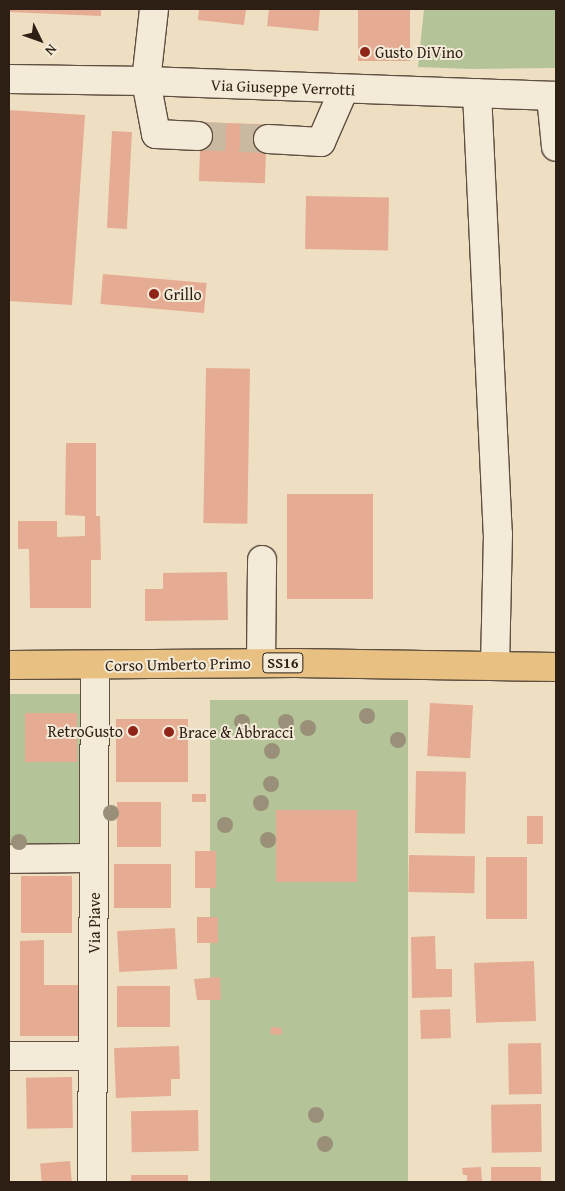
<!DOCTYPE html>
<style>
body{margin:0}
#map{position:relative;width:565px;height:1191px;overflow:hidden;background:#eedfc3;font-family:"Gentium Book Plus",serif}
div>[style]{position:absolute}
.green>*{inset:0;background:#b4c398;transform-origin:0 0}
.building>*{inset:0;background:#e5ac93;transform-origin:0 0}
.minor-tunnel>*{height:28px;margin-top:-14px;transform-origin:0;background:repeating-linear-gradient(90deg,#c8b9a0 0 28px,transparent 0 42px)}
.roads{filter:drop-shadow(1px 0 #5e4f40) drop-shadow(-1px 0 #5e4f40) drop-shadow(0 1px #5e4f40) drop-shadow(0 -1px #5e4f40)}
.minor>*{height:28px;margin:-14px;padding:0 14px;transform-origin:14px;border-radius:14px;background:#f4ead8}
.major>*{height:28px;margin:-14px;padding:0 14px;transform-origin:14px;border-radius:14px;background:#e7c082}
.trees>*{width:16px;height:16px;margin:-8px;border-radius:50%;background:#9a9079}
.dots>*{width:14px;height:14px;translate:-50% -50%;box-sizing:border-box;border:2px solid #f4ead8;border-radius:50%}
span{translate:-50% -50%;white-space:nowrap;text-align:center;line-height:1.15;-webkit-text-stroke:4px #f4ead8;paint-order:stroke}
.shield-label span{padding:1px 4px;background:#f4ead8;border:1px solid;border-radius:4px;-webkit-text-stroke-width:0}
.shield-label{font-size:15px;color:#2e1f14;font-weight:700}
.poi-label{font-size:16px;color:#2e1f14}
.left{translate:0 -50%;text-align:left}
.right{translate:-100% -50%;text-align:right}
.street-label{font-size:16px;color:#2e1f14}
.frame{position:absolute;inset:0;border:10px solid #2e1f14;pointer-events:none}
.north{position:absolute;left:15px;top:15px;width:50px;height:50px;-webkit-text-stroke:4px #f4ead8;paint-order:stroke;rotate:132deg;font-size:14px;font-weight:700;line-height:20px;text-align:center;color:#2e1f14}
.north::after{content:'';display:block;margin:auto;width:18px;height:22px;background:#2e1f14;clip-path:polygon(50% 0,100% 100%,50% 72%,0 100%)}
</style>
<div id="map">
<div class="green">
<div style="clip-path:polygon(424px 9px,556px 9px,556px 68px,472px 69px,418px 67px)"></div>
<div style="left:9px;top:694px;width:73px;height:151px"></div>
<div style="left:210px;top:700px;width:198px;height:482px"></div>
</div>
<div class="building">
<div style="clip-path:polygon(9px 9px,101px 9px,101px 16px,9px 12px)"></div>
<div style="clip-path:polygon(199px 9px,246px 9px,244px 25px,198px 20px)"></div>
<div style="clip-path:polygon(269px 9px,320px 9px,318px 31px,267px 26px)"></div>
<div style="left:358px;top:9px;width:52px;height:52px"></div>
<div style="clip-path:polygon(9px 110px,85px 115px,72px 305px,9px 301px)"></div>
<div style="left:201px;top:122px;width:66px;height:59px;rotate:2deg"></div>
<div style="left:112px;top:131px;width:20px;height:97px;rotate:3deg"></div>
<div style="left:306px;top:196px;width:83px;height:53px;rotate:1deg"></div>
<div style="left:103px;top:274px;width:104px;height:30px;rotate:5deg"></div>
<div style="left:206px;top:368px;width:44px;height:155px;rotate:1deg"></div>
<div style="clip-path:polygon(66px 443px,96px 443px,96px 516px,100px 516px,101px 560px,91px 560px,91px 608px,30px 608px,29px 549px,18px 549px,18px 521px,57px 521px,57px 537px,85px 536px,85px 516px,65px 515px)"></div>
<div style="left:287px;top:494px;width:86px;height:105px"></div>
<div style="clip-path:polygon(227px 572px,228px 620px,145px 621px,145px 589px,163px 589px,163px 573px)"></div>
<div style="left:430px;top:703px;width:43px;height:53px;rotate:3deg"></div>
<div style="left:25px;top:713px;width:52px;height:49px"></div>
<div style="left:116px;top:719px;width:72px;height:63px"></div>
<div style="left:416px;top:771px;width:50px;height:62px;rotate:1deg"></div>
<div style="left:192px;top:794px;width:14px;height:8px"></div>
<div style="left:117px;top:802px;width:44px;height:45px"></div>
<div style="left:276px;top:810px;width:81px;height:72px"></div>
<div style="left:527px;top:816px;width:16px;height:28px"></div>
<div style="left:195px;top:851px;width:21px;height:37px"></div>
<div style="left:409px;top:855px;width:66px;height:37px;rotate:1deg"></div>
<div style="left:486px;top:857px;width:41px;height:62px"></div>
<div style="left:171px;top:864px;width:44px;height:57px;rotate:90deg"></div>
<div style="left:21px;top:876px;width:51px;height:57px"></div>
<div style="left:197px;top:917px;width:21px;height:26px"></div>
<div style="left:175px;top:928px;width:41px;height:58px;rotate:87deg"></div>
<div style="clip-path:polygon(435px 936px,436px 969px,452px 969px,452px 997px,412px 998px,411px 937px)"></div>
<div style="clip-path:polygon(44px 940px,44px 985px,80px 985px,80px 1036px,20px 1036px,20px 941px)"></div>
<div style="left:534px;top:961px;width:60px;height:60px;rotate:88deg"></div>
<div style="clip-path:polygon(220px 977px,221px 1000px,197px 1000px,194px 979px)"></div>
<div style="left:117px;top:986px;width:53px;height:41px"></div>
<div style="left:450px;top:1009px;width:29px;height:30px;rotate:88deg"></div>
<div style="left:271px;top:1027px;width:11px;height:7px;rotate:5deg"></div>
<div style="left:541px;top:1043px;width:51px;height:33px;rotate:89deg"></div>
<div style="clip-path:polygon(179px 1046px,180px 1079px,171px 1079px,171px 1096px,116px 1098px,114px 1048px)"></div>
<div style="left:72px;top:1077px;width:51px;height:46px;rotate:89deg"></div>
<div style="left:541px;top:1104px;width:48px;height:50px;rotate:89deg"></div>
<div style="left:198px;top:1110px;width:41px;height:67px;rotate:89deg"></div>
<div style="left:70px;top:1161px;width:21px;height:30px;rotate:85deg"></div>
<div style="clip-path:polygon(481px 1167px,482px 1182px,467px 1182px,467px 1175px,463px 1175px,462px 1168px)"></div>
<div style="left:491px;top:1167px;width:50px;height:15px"></div>
<div style="left:131px;top:1175px;width:57px;height:7px"></div>
</div>
<div class="minor-tunnel">
<div style="left:198px;top:136px;width:70px;rotate:2.5deg"></div>
</div>
<div class="roads">
<div class="minor">
<div style="left:154px;top:9px;width:72px;rotate:96.3deg"></div>
<div style="left:146px;top:81px;width:54px;rotate:79.3deg"></div>
<div style="left:156px;top:134px;width:42px;rotate:2.7deg"></div>
<div style="left:9px;top:79px;width:137px;rotate:0.8deg"></div>
<div style="left:146px;top:81px;width:410px;rotate:2.1deg"></div>
<div style="left:477px;top:93px;width:441px;rotate:87.3deg"></div>
<div style="left:498px;top:534px;width:132px;rotate:91.3deg"></div>
<div style="left:551px;top:96px;width:51px;rotate:84.4deg"></div>
<div style="left:268px;top:139px;width:53px;rotate:3.2deg"></div>
<div style="left:321px;top:142px;width:58px;rotate:-66.5deg"></div>
<div style="left:261px;top:663px;width:103px;rotate:-89.4deg"></div>
<div style="left:9px;top:859px;width:85px;rotate:-0.7deg"></div>
<div style="left:9px;top:1056px;width:84px"></div>
<div style="left:92px;top:1182px;width:517px;rotate:-89.67deg"></div>
</div>
<div class="major">
<div style="left:9px;top:665px;width:286px;rotate:-0.4deg"></div>
<div style="left:295px;top:663px;width:261px;rotate:0.9deg"></div>
</div>
</div>
<div class="trees">
<div style="left:367px;top:716px"></div>
<div style="left:242px;top:722px"></div>
<div style="left:286px;top:722px"></div>
<div style="left:308px;top:728px"></div>
<div style="left:398px;top:740px"></div>
<div style="left:272px;top:751px"></div>
<div style="left:271px;top:784px"></div>
<div style="left:261px;top:803px"></div>
<div style="left:111px;top:813px"></div>
<div style="left:225px;top:825px"></div>
<div style="left:268px;top:840px"></div>
<div style="left:19px;top:842px"></div>
<div style="left:316px;top:1115px"></div>
<div style="left:325px;top:1144px"></div>
</div>
<div class="dots">
<div style="left:365px;top:52px;background:#8f2418"></div>
<div style="left:154px;top:294px;background:#8f2418"></div>
<div style="left:133px;top:731px;background:#8f2418"></div>
<div style="left:169px;top:732px;background:#8f2418"></div>
</div>
<div class="shield-label">
<span style="left:283px;top:663px">SS16</span>
</div>
<div class="poi-label">
<span class="left" style="left:375px;top:52px">Gusto DiVino</span>
<span class="left" style="left:164px;top:294px">Grillo</span>
<span class="right" style="left:123px;top:731px">RetroGusto</span>
<span class="left" style="left:179px;top:732px">Brace &amp; Abbracci</span>
</div>
<div class="street-label">
<span style="left:283px;top:87px;rotate:2deg">Via Giuseppe Verrotti</span>
<span style="left:178px;top:664px;rotate:-1deg">Corso Umberto Primo</span>
<span style="left:94px;top:923px;rotate:-90deg">Via Piave</span>
</div>
<div class="frame"></div>
<div class="north">N</div>
</div>
